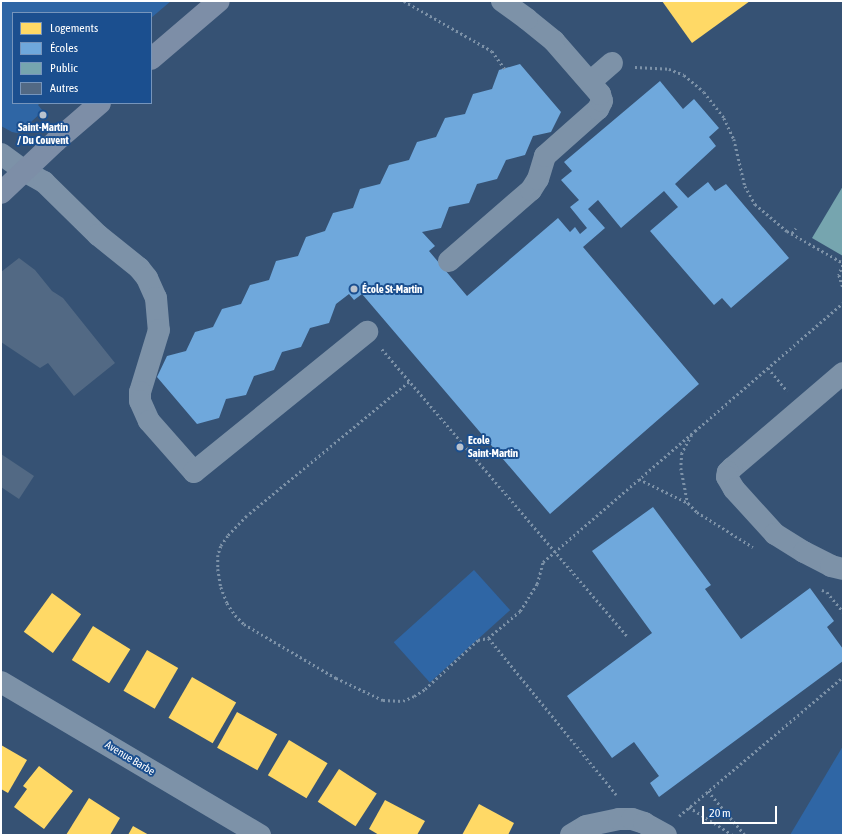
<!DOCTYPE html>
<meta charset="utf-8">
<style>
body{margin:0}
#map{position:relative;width:844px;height:836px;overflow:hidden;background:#365274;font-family:"Asap Condensed",sans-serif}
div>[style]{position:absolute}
.green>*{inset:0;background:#2f66a5;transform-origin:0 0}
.homes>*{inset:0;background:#ffd966;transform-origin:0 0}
.schools>*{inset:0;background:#6fa8dc}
.public>*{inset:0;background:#76a5af}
.building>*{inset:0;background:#526984}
.path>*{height:2.5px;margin-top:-1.25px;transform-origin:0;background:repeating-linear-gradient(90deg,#7d92a8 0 2px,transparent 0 5px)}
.minor>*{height:22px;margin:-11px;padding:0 11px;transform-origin:11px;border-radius:11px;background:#7d92a8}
.major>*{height:22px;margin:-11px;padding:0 11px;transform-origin:11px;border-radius:11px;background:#7d8ea7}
.dots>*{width:11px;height:11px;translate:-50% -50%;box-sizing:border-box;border:2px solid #1b4f8f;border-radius:50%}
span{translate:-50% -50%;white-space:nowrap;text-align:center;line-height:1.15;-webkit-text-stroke:4px #1b4f8f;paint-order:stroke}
.poi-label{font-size:11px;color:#fff;font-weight:700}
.left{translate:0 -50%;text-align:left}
.street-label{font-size:11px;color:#fff}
.frame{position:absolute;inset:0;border:2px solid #fff;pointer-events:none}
.legend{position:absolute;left:12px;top:12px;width:140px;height:92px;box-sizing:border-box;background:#1b4f8f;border:1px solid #7695bc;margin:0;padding:5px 7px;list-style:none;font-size:12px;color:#fff}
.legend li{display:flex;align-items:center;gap:8px;height:20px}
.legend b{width:20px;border:1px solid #7695bc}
.scale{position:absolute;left:702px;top:806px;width:75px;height:18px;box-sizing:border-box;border:2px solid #fff;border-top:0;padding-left:5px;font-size:12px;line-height:14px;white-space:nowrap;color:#fff;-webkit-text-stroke:3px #1b4f8f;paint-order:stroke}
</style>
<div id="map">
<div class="green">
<div style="clip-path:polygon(1px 1px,171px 1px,151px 18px,151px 13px,13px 13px,13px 103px,40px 103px,38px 105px,43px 111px,20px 132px,17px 133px,12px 132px,1px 126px)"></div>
<div style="left:474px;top:570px;width:54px;height:108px;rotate:48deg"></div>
<div style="clip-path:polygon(843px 746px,843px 835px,790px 835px)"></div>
</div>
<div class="homes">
<div style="clip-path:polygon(662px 1px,750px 1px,692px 43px)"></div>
<div style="left:52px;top:593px;width:36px;height:48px;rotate:36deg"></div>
<div style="left:93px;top:626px;width:44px;height:40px;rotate:32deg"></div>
<div style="left:147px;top:650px;width:36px;height:47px;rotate:30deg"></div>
<div style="left:192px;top:677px;width:51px;height:47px;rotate:30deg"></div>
<div style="left:237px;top:712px;width:46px;height:41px;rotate:29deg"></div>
<div style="left:289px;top:740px;width:45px;height:41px;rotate:31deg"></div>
<div style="clip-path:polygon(1px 745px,27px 760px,8px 793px,1px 789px)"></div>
<div style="clip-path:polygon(39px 766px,73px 791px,44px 829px,14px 807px,27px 789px,23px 786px)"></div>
<div style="left:339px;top:769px;width:45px;height:39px;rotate:33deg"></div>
<div style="clip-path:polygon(89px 798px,120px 818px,110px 835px,66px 835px)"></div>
<div style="clip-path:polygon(385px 800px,425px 821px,417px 835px,379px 835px,369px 829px)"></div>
<div style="clip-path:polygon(479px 804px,514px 823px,508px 835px,462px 835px)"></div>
<div style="clip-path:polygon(133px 826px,149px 835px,128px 835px)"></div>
</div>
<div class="schools">
<div style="clip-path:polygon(520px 64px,561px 112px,551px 132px,533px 136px,525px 155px,506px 160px,497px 179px,477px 184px,469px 203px,449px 207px,441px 228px,422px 232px,435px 246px,429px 251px,467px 296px,558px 218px,570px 232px,575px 227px,580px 234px,587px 228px,570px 207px,579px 200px,561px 180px,572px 171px,564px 162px,660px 81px,683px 109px,694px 99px,719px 128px,709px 137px,716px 146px,675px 184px,688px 198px,708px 182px,715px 191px,726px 184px,789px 258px,731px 308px,722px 298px,714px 305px,650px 231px,678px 207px,664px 191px,621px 228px,598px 200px,588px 209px,605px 228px,583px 247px,699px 384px,550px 514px,362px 294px,354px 300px,349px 294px,336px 304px,329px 323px,310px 328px,301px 347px,282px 352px,274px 370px,254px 376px,246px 395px,226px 399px,219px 418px,197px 424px,157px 377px,167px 356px,186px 351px,195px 332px,213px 327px,222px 309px,241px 304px,250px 285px,269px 280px,276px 261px,298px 256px,306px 237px,325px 231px,333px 213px,353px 208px,360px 189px,380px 184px,389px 165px,409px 160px,417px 142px,436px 137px,445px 118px,465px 114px,473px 94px,492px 89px,499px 70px)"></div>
<div style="clip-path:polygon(653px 507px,711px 585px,705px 589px,741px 639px,810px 588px,834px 621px,827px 627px,843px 649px,843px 661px,659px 797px,650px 783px,659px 776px,634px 742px,612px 758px,567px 696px,652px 633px,592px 551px)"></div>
</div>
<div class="public">
<div style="clip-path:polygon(843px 186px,843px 256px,812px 238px)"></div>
</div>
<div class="building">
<div style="clip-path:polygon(19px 258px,35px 270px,52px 291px,63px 298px,115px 363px,74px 396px,48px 363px,40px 368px,1px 342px,1px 272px)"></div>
<div style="clip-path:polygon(1px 454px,34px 476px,19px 499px,1px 487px)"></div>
</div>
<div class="path">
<div style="left:404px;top:1px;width:101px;rotate:29.6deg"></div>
<div style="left:492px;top:51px;width:22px;rotate:54deg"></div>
<div style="left:635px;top:67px;width:34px;rotate:3deg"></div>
<div style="left:669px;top:69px;width:16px;rotate:22deg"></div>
<div style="left:684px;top:75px;width:26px;rotate:40deg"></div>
<div style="left:704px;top:92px;width:33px;rotate:52deg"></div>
<div style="left:724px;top:118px;width:23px;rotate:65deg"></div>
<div style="left:734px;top:139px;width:48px;rotate:76.8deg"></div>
<div style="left:745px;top:186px;width:21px;rotate:61deg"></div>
<div style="left:755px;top:204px;width:42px;rotate:40.2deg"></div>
<div style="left:787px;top:231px;width:64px;rotate:29.7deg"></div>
<div style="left:792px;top:233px;width:6px;rotate:-51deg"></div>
<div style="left:843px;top:265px;width:11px;rotate:112deg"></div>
<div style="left:839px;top:275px;width:13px;rotate:72deg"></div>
<div style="left:382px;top:349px;width:377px;rotate:49.5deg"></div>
<div style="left:768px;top:368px;width:30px;rotate:50deg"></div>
<div style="left:409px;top:382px;width:210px;rotate:140.4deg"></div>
<div style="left:247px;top:516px;width:28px;rotate:134deg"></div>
<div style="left:228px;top:536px;width:12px;rotate:125deg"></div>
<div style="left:221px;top:546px;width:9px;rotate:108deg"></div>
<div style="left:218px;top:555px;width:14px;rotate:90deg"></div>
<div style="left:218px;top:569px;width:18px;rotate:81deg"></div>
<div style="left:221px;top:587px;width:17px;rotate:69deg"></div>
<div style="left:227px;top:603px;width:14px;rotate:56deg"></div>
<div style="left:235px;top:615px;width:13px;rotate:45deg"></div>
<div style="left:244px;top:624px;width:107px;rotate:30.4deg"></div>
<div style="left:336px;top:678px;width:52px;rotate:25.1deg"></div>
<div style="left:383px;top:700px;width:20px;rotate:3deg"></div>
<div style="left:403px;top:701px;width:12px;rotate:-24deg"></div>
<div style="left:414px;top:696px;width:13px;rotate:-32deg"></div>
<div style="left:425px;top:689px;width:72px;rotate:-42.8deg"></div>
<div style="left:478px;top:640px;width:10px;rotate:-11deg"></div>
<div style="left:695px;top:431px;width:196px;rotate:-40.9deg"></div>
<div style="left:692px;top:435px;width:21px;rotate:119deg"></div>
<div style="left:682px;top:453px;width:15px;rotate:94deg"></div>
<div style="left:681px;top:468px;width:36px;rotate:79deg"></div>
<div style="left:688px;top:503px;width:13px;rotate:45deg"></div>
<div style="left:697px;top:512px;width:66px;rotate:32deg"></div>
<div style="left:639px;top:479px;width:55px;rotate:26.1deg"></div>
<div style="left:822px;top:590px;width:5px;rotate:22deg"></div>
<div style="left:827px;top:592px;width:26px;rotate:51deg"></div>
<div style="left:708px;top:791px;width:57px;rotate:49.9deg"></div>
<div style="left:616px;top:795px;width:203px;rotate:-129.2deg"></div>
<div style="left:488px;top:638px;width:42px;rotate:-40.2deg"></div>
<div style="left:520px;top:611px;width:32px;rotate:-58deg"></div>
<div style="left:537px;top:584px;width:23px;rotate:-75deg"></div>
<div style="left:543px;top:562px;width:202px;rotate:-40.8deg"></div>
<div style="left:689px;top:807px;width:52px;rotate:32.5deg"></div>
<div style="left:679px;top:816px;width:215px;rotate:-40.3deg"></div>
</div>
<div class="minor">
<div style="left:590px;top:82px;width:29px;rotate:-41deg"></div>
<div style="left:1px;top:154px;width:29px;rotate:36deg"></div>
<div style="left:24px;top:171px;width:23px;rotate:29deg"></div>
<div style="left:44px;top:182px;width:76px;rotate:44.5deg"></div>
<div style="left:98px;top:235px;width:53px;rotate:38.8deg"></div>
<div style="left:139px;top:268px;width:13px;rotate:51deg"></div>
<div style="left:147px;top:278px;width:22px;rotate:66deg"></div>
<div style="left:156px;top:298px;width:32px;rotate:85deg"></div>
<div style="left:159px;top:330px;width:65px;rotate:107deg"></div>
<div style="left:140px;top:392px;width:9px;rotate:90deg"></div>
<div style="left:140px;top:401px;width:22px;rotate:66deg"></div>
<div style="left:149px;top:421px;width:68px;rotate:48.6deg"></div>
<div style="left:194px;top:472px;width:223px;rotate:-39deg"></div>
<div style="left:449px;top:261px;width:108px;rotate:-40.9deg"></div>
<div style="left:531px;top:190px;width:13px;rotate:-58deg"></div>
<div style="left:538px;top:179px;width:24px;rotate:-73deg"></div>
<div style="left:545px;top:156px;width:71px;rotate:-41.6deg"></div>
<div style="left:598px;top:109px;width:9px;rotate:-63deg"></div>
<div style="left:602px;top:101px;width:7px;rotate:-106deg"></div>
<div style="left:600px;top:94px;width:70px;rotate:-131deg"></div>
<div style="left:554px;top:41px;width:35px;rotate:-141deg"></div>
<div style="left:527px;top:19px;width:31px;rotate:-144deg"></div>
<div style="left:843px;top:373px;width:146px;rotate:139.4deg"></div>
<div style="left:732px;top:468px;width:6px;rotate:135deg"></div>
<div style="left:728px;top:472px;width:5px;rotate:101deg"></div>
<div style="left:727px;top:477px;width:14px;rotate:60deg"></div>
<div style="left:734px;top:489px;width:61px;rotate:47.7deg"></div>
<div style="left:775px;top:534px;width:34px;rotate:32deg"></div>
<div style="left:804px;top:552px;width:30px;rotate:27deg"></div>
<div style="left:831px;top:566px;width:12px;rotate:14deg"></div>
<div style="left:1px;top:682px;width:301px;rotate:30.6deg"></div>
<div style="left:571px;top:835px;width:17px;rotate:-31deg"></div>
<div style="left:586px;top:826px;width:34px;rotate:-12deg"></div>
<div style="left:619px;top:819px;width:13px"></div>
<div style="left:632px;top:819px;width:13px;rotate:18deg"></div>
<div style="left:644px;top:823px;width:25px;rotate:29deg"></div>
</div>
<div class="major">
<div style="left:151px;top:59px;width:89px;rotate:-40.5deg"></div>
<div style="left:1px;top:193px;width:76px;rotate:-43.4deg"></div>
<div style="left:56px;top:141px;width:58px;rotate:-40.8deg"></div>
</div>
<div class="dots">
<div style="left:43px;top:115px;background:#b9c2ce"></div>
<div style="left:354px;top:289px;background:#b9c2ce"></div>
<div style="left:460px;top:447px;background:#b9c2ce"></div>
</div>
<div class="poi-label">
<span style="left:43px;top:134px">Saint-Martin<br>/ Du Couvent</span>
<span class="left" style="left:362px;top:289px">École St-Martin</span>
<span class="left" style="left:468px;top:447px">Ecole<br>Saint-Martin</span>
</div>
<div class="street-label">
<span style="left:130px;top:758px;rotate:31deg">Avenue Barbe</span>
</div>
<div class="frame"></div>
<ul class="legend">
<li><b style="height:11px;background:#ffd966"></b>Logements</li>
<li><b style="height:11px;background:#6fa8dc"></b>Écoles</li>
<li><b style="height:11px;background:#76a5af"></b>Public</li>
<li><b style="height:11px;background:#526984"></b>Autres</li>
</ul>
<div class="scale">20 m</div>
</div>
